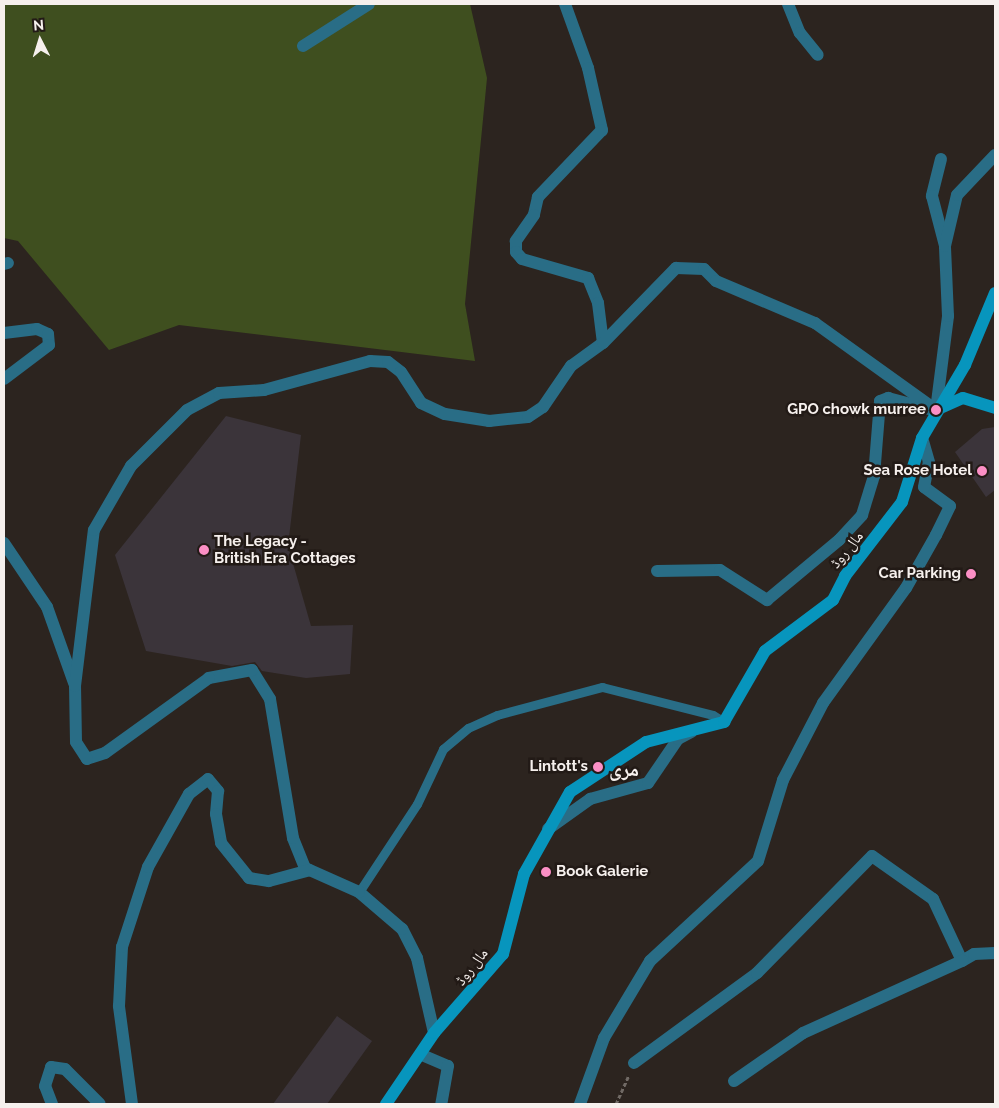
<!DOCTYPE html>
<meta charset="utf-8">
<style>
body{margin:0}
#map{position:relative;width:999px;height:1108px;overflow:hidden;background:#2c241f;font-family:Raleway,"Noto Naskh Arabic",sans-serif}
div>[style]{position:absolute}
.green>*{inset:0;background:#3f4f1f}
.building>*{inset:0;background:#3b343a}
.path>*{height:3px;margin-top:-1.5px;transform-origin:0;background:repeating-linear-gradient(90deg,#716a65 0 4px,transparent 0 6.5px)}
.lane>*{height:9px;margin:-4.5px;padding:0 4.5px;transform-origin:4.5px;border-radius:4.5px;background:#296d86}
.street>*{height:12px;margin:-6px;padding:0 6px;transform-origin:6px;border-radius:6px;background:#296d86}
.secondary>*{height:12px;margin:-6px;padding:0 6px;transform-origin:6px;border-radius:6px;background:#0795bd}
.dots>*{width:14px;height:14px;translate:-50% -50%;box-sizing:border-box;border:2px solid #221a16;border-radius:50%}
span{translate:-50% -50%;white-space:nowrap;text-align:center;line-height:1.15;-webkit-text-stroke:5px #221a16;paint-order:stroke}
.poi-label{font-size:15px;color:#f6f0ed;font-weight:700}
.right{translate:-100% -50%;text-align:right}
.left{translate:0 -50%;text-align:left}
.street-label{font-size:15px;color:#f6f0ed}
.district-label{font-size:20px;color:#f6f0ed;font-weight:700}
.frame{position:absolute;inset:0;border:5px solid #f6f0ed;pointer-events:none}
.north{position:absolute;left:15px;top:15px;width:50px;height:50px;-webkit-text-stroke:4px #221a16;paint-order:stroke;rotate:355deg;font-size:14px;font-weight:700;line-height:20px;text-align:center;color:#f6f0ed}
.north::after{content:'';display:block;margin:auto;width:18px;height:22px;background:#f6f0ed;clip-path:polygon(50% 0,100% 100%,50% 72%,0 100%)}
</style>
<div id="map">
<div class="green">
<div style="clip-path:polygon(4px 4px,470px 4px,487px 78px,465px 304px,475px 361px,179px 325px,109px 350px,18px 241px,4px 238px)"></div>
</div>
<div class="building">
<div style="clip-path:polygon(226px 416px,301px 435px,288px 546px,311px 626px,353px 625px,350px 674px,306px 678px,262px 671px,255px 662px,232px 666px,146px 651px,115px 555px)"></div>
<div style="clip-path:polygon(995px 427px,995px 490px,986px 497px,955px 452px,982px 429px)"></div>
<div style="clip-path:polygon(337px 1016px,372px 1041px,327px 1104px,273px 1104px)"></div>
</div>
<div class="path">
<div style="left:616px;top:1104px;width:32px;rotate:-66deg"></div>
</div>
<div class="lane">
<div style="left:359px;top:892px;width:105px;rotate:-56.6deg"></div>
<div style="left:417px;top:804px;width:61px;rotate:-64.7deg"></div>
<div style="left:443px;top:749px;width:33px;rotate:-40deg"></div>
<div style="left:468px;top:728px;width:32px;rotate:-24deg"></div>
<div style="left:497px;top:715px;width:109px;rotate:-14.9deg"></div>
<div style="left:602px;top:687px;width:114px;rotate:14.2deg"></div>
<div style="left:713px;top:715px;width:13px;rotate:32deg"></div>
</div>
<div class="street">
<div style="left:565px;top:4px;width:68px;rotate:70.2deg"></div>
<div style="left:588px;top:68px;width:64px;rotate:77.3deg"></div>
<div style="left:602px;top:130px;width:93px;rotate:133.7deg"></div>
<div style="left:538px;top:197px;width:18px;rotate:103deg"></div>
<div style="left:534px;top:215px;width:32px;rotate:125deg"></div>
<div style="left:516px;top:241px;width:11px;rotate:90deg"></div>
<div style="left:516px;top:252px;width:9px;rotate:49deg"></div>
<div style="left:522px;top:259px;width:69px;rotate:16.1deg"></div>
<div style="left:588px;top:278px;width:27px;rotate:68deg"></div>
<div style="left:598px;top:303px;width:40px;rotate:82.9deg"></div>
<div style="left:788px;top:4px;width:31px;rotate:68deg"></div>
<div style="left:800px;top:33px;width:28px;rotate:51deg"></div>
<div style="left:303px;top:46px;width:78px;rotate:-32.5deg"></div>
<div style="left:941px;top:159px;width:38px;rotate:104deg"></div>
<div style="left:932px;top:196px;width:52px;rotate:75.4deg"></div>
<div style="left:4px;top:264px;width:4px;rotate:-14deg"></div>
<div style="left:4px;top:333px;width:33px;rotate:-7deg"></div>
<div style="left:37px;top:329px;width:12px;rotate:24deg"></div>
<div style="left:48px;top:334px;width:11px;rotate:85deg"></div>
<div style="left:49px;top:345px;width:56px;rotate:142.9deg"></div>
<div style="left:936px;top:410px;width:95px;rotate:-82.7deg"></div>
<div style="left:948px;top:316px;width:70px;rotate:-92.5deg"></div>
<div style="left:945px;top:246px;width:52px;rotate:-76.8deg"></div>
<div style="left:957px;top:195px;width:55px;rotate:-46.5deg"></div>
<div style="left:4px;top:543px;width:77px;rotate:56.1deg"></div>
<div style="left:47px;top:607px;width:81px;rotate:70.4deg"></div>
<div style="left:657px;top:571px;width:63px;rotate:-0.9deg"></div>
<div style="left:720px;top:570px;width:56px;rotate:32.6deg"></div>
<div style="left:767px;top:600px;width:94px;rotate:-39.8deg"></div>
<div style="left:839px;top:540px;width:34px;rotate:-47deg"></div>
<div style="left:862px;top:515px;width:41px;rotate:-72.9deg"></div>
<div style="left:874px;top:476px;width:75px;rotate:-85.4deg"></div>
<div style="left:880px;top:401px;width:9px;rotate:-21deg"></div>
<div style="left:888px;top:398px;width:47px;rotate:14.9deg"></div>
<div style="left:548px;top:829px;width:52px;rotate:-35.5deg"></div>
<div style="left:590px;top:799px;width:60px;rotate:-15.4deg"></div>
<div style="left:648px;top:783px;width:53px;rotate:-55.7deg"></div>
<div style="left:678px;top:739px;width:15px;rotate:-28deg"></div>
<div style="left:434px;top:1033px;width:77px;rotate:-102.8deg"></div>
<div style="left:417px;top:958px;width:33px;rotate:-117deg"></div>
<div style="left:402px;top:929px;width:57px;rotate:-139.3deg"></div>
<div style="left:359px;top:892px;width:59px;rotate:-156deg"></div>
<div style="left:305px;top:868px;width:32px;rotate:-112deg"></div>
<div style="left:293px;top:838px;width:141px;rotate:-99.4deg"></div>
<div style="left:270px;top:699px;width:34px;rotate:-122deg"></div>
<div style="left:252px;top:670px;width:44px;rotate:169.5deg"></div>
<div style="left:209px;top:678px;width:128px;rotate:144.2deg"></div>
<div style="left:105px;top:753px;width:19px;rotate:162deg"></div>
<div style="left:87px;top:759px;width:20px;rotate:-123deg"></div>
<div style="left:76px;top:742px;width:56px;rotate:-91deg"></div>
<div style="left:75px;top:686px;width:157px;rotate:-83.1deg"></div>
<div style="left:94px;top:530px;width:74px;rotate:-60deg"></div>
<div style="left:131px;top:466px;width:79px;rotate:-45deg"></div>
<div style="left:187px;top:410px;width:36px;rotate:-28deg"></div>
<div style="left:219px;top:393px;width:45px;rotate:-3.8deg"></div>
<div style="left:264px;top:390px;width:110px;rotate:-15.3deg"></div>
<div style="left:370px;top:361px;width:18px;rotate:3deg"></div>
<div style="left:388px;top:362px;width:16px;rotate:38deg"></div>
<div style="left:401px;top:372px;width:37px;rotate:57deg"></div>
<div style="left:421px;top:403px;width:26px;rotate:25deg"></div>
<div style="left:445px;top:414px;width:45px;rotate:9deg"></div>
<div style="left:489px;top:421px;width:39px;rotate:-6deg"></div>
<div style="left:528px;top:417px;width:18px;rotate:-34deg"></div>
<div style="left:543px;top:407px;width:50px;rotate:-55.7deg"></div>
<div style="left:571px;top:366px;width:39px;rotate:-36deg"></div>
<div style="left:603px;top:343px;width:105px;rotate:-45.8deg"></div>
<div style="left:676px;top:268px;width:28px;rotate:2deg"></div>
<div style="left:704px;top:269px;width:17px;rotate:45deg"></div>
<div style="left:716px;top:281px;width:108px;rotate:23deg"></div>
<div style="left:815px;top:323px;width:149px;rotate:35.7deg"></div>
<div style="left:422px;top:1055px;width:28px;rotate:23deg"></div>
<div style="left:448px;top:1066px;width:39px;rotate:100deg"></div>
<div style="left:634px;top:1063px;width:152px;rotate:-36.2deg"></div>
<div style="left:757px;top:973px;width:164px;rotate:-45.5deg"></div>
<div style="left:872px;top:856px;width:75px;rotate:35.2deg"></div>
<div style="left:933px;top:899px;width:68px;rotate:64.9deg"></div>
<div style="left:962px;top:961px;width:14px;rotate:-30deg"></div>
<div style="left:974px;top:954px;width:21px;rotate:-3deg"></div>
<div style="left:734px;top:1081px;width:84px;rotate:-34.8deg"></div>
<div style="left:803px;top:1033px;width:175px;rotate:-24.4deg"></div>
<div style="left:52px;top:1104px;width:19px;rotate:-111deg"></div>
<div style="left:45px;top:1086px;width:20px;rotate:-72deg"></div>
<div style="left:51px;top:1067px;width:14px;rotate:8deg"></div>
<div style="left:65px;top:1069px;width:49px;rotate:45deg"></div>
<div style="left:132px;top:1104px;width:99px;rotate:-97.6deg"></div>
<div style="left:119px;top:1006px;width:59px;rotate:-87.1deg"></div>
<div style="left:122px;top:947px;width:84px;rotate:-72deg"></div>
<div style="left:148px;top:867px;width:84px;rotate:-60.7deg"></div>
<div style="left:189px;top:794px;width:24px;rotate:-38deg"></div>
<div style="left:208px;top:779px;width:16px;rotate:50deg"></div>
<div style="left:218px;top:791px;width:23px;rotate:95deg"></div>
<div style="left:216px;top:814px;width:29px;rotate:80deg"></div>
<div style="left:221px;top:843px;width:45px;rotate:51.3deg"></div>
<div style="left:249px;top:878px;width:20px;rotate:9deg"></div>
<div style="left:269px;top:881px;width:42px;rotate:-15deg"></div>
<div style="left:580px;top:1104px;width:70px;rotate:-70deg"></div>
<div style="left:604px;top:1038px;width:90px;rotate:-59.1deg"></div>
<div style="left:650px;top:961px;width:147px;rotate:-42.8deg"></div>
<div style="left:758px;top:861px;width:85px;rotate:-72.8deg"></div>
<div style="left:783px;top:780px;width:87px;rotate:-62.5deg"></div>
<div style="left:823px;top:703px;width:142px;rotate:-54.2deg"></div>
<div style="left:906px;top:588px;width:61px;rotate:-60.5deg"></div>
<div style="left:936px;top:535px;width:32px;rotate:-64deg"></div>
<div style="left:950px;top:506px;width:32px;rotate:-144deg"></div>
<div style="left:924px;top:487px;width:25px;rotate:-79deg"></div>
<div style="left:929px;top:462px;width:25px;rotate:-106deg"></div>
</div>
<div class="secondary">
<div style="left:938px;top:409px;width:27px;rotate:-24deg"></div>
<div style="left:963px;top:398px;width:34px;rotate:17deg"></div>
<div style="left:386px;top:1104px;width:86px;rotate:-55.9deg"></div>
<div style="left:434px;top:1033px;width:105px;rotate:-48.9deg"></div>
<div style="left:503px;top:954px;width:83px;rotate:-75.3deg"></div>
<div style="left:524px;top:874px;width:94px;rotate:-60.7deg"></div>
<div style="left:570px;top:792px;width:91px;rotate:-33.3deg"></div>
<div style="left:646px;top:742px;width:81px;rotate:-14.4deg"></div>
<div style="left:724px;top:722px;width:82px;rotate:-60deg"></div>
<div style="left:765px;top:651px;width:85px;rotate:-36.9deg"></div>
<div style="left:833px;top:600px;width:27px;rotate:-63deg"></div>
<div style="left:845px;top:576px;width:93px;rotate:-52.4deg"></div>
<div style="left:902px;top:502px;width:67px;rotate:-72.6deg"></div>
<div style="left:922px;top:438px;width:85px;rotate:-59.5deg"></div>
<div style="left:965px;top:365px;width:78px;rotate:-67.4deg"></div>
</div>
<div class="dots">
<div style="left:936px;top:410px;background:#fb8fc5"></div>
<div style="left:982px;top:471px;background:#fb8fc5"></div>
<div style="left:204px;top:550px;background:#fb8fc5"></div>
<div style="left:971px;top:574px;background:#fb8fc5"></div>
<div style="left:598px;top:767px;background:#fb8fc5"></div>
<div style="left:546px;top:872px;background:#fb8fc5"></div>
</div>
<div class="poi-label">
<span class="right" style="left:926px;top:410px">GPO chowk murree</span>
<span class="right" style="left:972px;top:471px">Sea Rose Hotel</span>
<span class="left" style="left:214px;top:550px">The Legacy -<br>British Era Cottages</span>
<span class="right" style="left:961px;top:574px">Car Parking</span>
<span class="right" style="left:588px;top:767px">Lintott's</span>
<span class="left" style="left:556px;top:872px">Book Galerie</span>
</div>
<div class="street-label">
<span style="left:847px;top:550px;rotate:-51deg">مال روڈ</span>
<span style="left:472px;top:967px;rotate:-52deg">مال روڈ</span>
</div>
<div class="district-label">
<span style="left:624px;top:769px">مری</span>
</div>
<div class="frame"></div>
<div class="north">N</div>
</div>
